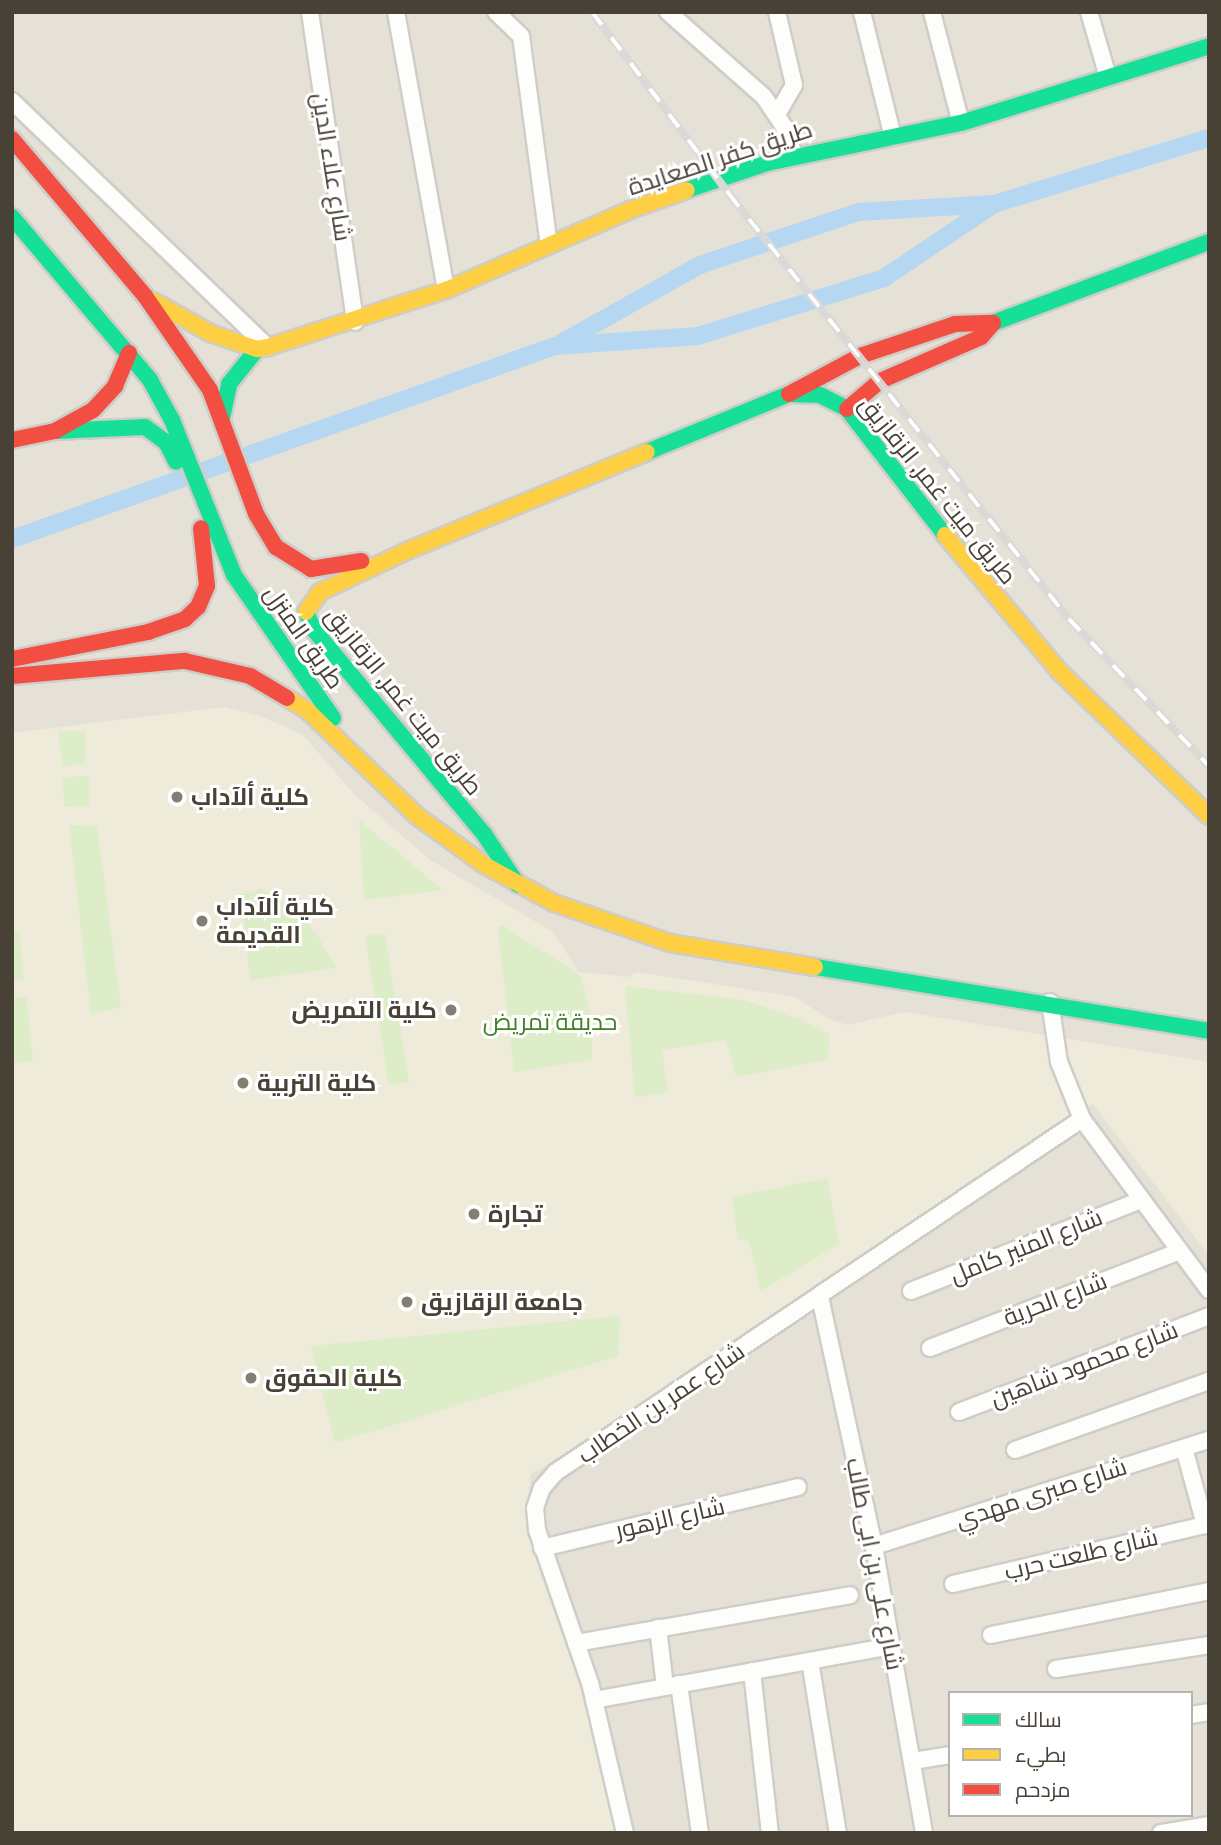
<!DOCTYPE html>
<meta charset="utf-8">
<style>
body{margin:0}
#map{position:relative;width:1221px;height:1845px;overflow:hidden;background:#f0efea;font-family:Cabin,Cairo,sans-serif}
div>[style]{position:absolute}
.residential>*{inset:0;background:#e5e1d6}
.education>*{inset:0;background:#efebdb}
.green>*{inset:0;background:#dcedc7;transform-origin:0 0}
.canal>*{height:18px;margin:-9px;padding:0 9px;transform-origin:9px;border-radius:9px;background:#b6d7f2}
.roads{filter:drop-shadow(2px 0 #cfcdc7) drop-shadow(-2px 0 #cfcdc7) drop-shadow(0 2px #cfcdc7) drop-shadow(0 -2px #cfcdc7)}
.street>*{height:16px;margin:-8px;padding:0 8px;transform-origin:8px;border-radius:8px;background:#fdfdfc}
.fast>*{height:16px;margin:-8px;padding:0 8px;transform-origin:8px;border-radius:8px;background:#16e098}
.slow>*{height:16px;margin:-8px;padding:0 8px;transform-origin:8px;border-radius:8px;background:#ffcf43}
.jam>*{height:16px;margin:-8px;padding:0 8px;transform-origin:8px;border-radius:8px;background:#f24e42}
.rail>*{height:8px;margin-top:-4px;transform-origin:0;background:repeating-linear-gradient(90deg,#fff 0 16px,#d9d9d8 0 32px);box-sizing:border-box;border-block:2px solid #d9d9d8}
.dots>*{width:19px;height:19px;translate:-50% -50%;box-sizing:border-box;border:4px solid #fff;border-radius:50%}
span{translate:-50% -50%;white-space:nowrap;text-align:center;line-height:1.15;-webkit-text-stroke:6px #fff;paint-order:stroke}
.street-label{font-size:24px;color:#484135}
.poi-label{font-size:24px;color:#484135;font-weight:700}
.left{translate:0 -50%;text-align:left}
.right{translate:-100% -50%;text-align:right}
.park-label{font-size:24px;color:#417f23}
.frame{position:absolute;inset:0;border:14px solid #484135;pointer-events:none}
.legend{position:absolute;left:948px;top:1691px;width:245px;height:126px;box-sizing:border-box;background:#fff;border:2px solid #b6b3ae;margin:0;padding:9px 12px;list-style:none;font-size:21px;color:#484135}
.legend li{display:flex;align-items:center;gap:14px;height:35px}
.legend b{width:35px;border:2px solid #b6b3ae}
</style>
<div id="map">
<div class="residential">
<div style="clip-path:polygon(evenodd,12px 12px,1209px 12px,1209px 1833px,12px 1833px,12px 12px,950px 1693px,1191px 1693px,1191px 1815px,950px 1815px,950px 1693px)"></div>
</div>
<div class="education">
<div style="clip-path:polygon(225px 707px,260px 716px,302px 734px,354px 794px,430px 860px,553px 932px,579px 972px,628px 977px,637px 972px,795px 997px,829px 1019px,848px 1025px,904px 1012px,1209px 1062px,1209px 1255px,1093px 1104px,650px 1404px,531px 1474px,527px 1516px,540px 1573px,579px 1672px,618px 1833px,12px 1833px,12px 733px)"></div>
</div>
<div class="green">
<div style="clip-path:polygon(58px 731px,85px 731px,86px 763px,63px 767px)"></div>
<div style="left:89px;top:776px;width:30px;height:26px;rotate:88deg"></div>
<div style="clip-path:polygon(359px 820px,443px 890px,364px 900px)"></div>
<div style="clip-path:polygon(69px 825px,97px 826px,121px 1007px,91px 1015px)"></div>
<div style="clip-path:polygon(261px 889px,297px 912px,318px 936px,336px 968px,250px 980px,241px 894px)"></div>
<div style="clip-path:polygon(502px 925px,580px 975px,591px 1015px,592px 1060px,514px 1072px,498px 928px)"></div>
<div style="clip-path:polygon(19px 932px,24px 979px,12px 981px,12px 933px)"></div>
<div style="left:385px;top:933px;width:151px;height:20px;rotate:81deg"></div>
<div style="clip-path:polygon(625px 986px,745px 1000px,799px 1019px,829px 1034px,828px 1060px,736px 1077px,726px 1040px,662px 1050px,668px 1093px,635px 1097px)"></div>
<div style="clip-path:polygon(26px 997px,33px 1061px,12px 1064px,12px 998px)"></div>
<div style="clip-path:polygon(827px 1178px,839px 1244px,761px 1291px,749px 1241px,738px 1239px,732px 1197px)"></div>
<div style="clip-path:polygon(620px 1316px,618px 1356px,335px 1443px,311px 1346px)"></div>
</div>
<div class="canal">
<div style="left:561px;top:343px;width:159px;rotate:-29.3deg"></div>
<div style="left:700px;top:265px;width:167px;rotate:-18.5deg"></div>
<div style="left:858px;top:212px;width:136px;rotate:-3.4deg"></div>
<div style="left:12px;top:539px;width:576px;rotate:-19.57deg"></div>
<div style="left:555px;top:346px;width:143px;rotate:-4deg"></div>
<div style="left:698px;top:336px;width:195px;rotate:-17.3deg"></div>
<div style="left:884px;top:278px;width:133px;rotate:-33.9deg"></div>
<div style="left:994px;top:204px;width:225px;rotate:-17.1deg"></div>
</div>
<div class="roads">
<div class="street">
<div style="left:310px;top:12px;width:313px;rotate:81.7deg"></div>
<div style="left:396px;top:12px;width:282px;rotate:79.8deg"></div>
<div style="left:496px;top:12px;width:35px;rotate:44deg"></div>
<div style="left:521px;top:36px;width:211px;rotate:82.4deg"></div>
<div style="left:668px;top:12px;width:128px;rotate:41.5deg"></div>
<div style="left:764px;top:97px;width:36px;rotate:56deg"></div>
<div style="left:784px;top:127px;width:30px;rotate:70deg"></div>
<div style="left:777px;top:12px;width:75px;rotate:76.9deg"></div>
<div style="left:794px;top:85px;width:34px;rotate:120deg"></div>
<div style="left:862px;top:12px;width:129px;rotate:76.1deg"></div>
<div style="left:932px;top:12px;width:115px;rotate:75.4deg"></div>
<div style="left:1089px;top:12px;width:68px;rotate:73.7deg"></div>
<div style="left:12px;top:101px;width:355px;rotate:43.9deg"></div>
<div style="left:1050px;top:1002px;width:61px;rotate:81.5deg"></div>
<div style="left:1059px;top:1062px;width:61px;rotate:68deg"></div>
<div style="left:1082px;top:1119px;width:213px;rotate:53.4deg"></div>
<div style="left:911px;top:1291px;width:247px;rotate:-21.6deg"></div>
<div style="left:820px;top:1297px;width:255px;rotate:77.8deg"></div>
<div style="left:874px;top:1546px;width:291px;rotate:80.1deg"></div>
<div style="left:930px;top:1348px;width:268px;rotate:-21.2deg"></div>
<div style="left:959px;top:1412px;width:268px;rotate:-21deg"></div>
<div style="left:1184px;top:1448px;width:80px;rotate:74.7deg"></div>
<div style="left:1015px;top:1450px;width:206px;rotate:-19.6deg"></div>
<div style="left:874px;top:1546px;width:351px;rotate:-17.6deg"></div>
<div style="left:542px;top:1548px;width:263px;rotate:-13.4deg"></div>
<div style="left:953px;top:1584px;width:263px;rotate:-13.2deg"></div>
<div style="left:658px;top:1628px;width:59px;rotate:83.2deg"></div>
<div style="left:991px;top:1635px;width:222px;rotate:-11.4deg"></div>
<div style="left:576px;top:1643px;width:278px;rotate:-9.9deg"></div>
<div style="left:810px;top:1661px;width:174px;rotate:80.8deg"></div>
<div style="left:1056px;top:1669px;width:155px;rotate:-8.9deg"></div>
<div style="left:752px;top:1671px;width:163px;rotate:83.7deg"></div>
<div style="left:679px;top:1684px;width:150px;rotate:82deg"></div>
<div style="left:594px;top:1700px;width:303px;rotate:-10.3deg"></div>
<div style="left:1191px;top:1715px;width:18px;rotate:-9deg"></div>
<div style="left:913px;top:1761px;width:37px;rotate:-9deg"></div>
<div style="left:625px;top:1833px;width:154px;rotate:-103.1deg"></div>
<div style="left:590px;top:1683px;width:162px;rotate:-109.1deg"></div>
<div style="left:537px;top:1530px;width:22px;rotate:-95deg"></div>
<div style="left:535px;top:1508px;width:21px;rotate:-71deg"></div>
<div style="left:542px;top:1488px;width:21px;rotate:-49deg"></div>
<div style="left:556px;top:1472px;width:633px;rotate:-33.87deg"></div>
<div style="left:1161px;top:1833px;width:49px;rotate:-9.5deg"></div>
</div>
<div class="fast">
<div style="left:687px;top:190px;width:84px;rotate:-18.6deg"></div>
<div style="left:767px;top:163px;width:198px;rotate:-11.7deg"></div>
<div style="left:961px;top:123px;width:260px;rotate:-17.2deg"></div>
<div style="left:12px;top:217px;width:214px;rotate:49.7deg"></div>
<div style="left:150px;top:380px;width:46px;rotate:61.2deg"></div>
<div style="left:172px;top:420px;width:167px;rotate:68.2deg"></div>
<div style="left:234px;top:575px;width:174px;rotate:55.3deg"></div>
<div style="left:993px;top:323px;width:231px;rotate:-20.6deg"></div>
<div style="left:222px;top:418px;width:35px;rotate:-78deg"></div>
<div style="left:229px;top:384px;width:45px;rotate:-51.3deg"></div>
<div style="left:55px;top:431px;width:90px;rotate:-2.5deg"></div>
<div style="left:145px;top:427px;width:26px;rotate:36deg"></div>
<div style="left:166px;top:442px;width:22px;rotate:63deg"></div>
<div style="left:647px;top:452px;width:153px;rotate:-22.2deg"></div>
<div style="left:789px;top:394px;width:31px;rotate:2deg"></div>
<div style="left:820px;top:395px;width:30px;rotate:27deg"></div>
<div style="left:847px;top:409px;width:160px;rotate:52.1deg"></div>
<div style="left:306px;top:612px;width:20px;rotate:66deg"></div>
<div style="left:314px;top:630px;width:266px;rotate:50.2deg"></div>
<div style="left:484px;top:834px;width:61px;rotate:56.3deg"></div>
<div style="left:815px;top:967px;width:399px;rotate:9.2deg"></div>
</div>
<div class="slow">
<div style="left:153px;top:301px;width:65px;rotate:29.3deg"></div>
<div style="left:210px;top:333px;width:50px;rotate:18.8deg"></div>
<div style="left:257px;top:349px;width:11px;rotate:-10deg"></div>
<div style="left:268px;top:347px;width:187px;rotate:-17.8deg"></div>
<div style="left:446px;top:290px;width:201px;rotate:-23.5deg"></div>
<div style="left:630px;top:210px;width:60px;rotate:-19.3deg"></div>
<div style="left:945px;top:535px;width:177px;rotate:50deg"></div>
<div style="left:1059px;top:671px;width:209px;rotate:44deg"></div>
<div style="left:306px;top:612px;width:24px;rotate:-55deg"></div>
<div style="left:320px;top:592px;width:98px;rotate:-25.3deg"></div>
<div style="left:409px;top:550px;width:257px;rotate:-22.4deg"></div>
<div style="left:287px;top:698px;width:23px;rotate:31deg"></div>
<div style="left:307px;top:710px;width:153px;rotate:43.9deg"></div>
<div style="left:417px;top:816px;width:82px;rotate:36deg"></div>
<div style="left:483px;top:864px;width:81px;rotate:28.8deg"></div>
<div style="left:554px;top:903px;width:123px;rotate:19deg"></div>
<div style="left:670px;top:943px;width:147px;rotate:9.4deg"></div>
</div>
<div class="jam">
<div style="left:12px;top:139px;width:206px;rotate:49.7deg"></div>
<div style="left:145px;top:296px;width:114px;rotate:55.3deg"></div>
<div style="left:210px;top:390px;width:132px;rotate:69.6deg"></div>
<div style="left:256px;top:514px;width:39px;rotate:59deg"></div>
<div style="left:276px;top:547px;width:41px;rotate:32.2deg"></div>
<div style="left:311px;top:569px;width:51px;rotate:-9.1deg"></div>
<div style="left:789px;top:394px;width:81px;rotate:-28.2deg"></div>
<div style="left:860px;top:356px;width:100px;rotate:-18.6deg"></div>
<div style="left:955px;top:324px;width:38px;rotate:-2deg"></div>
<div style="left:847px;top:409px;width:43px;rotate:-40.3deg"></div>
<div style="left:880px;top:381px;width:110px;rotate:-23.5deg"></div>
<div style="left:981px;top:337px;width:18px;rotate:-49deg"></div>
<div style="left:12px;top:440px;width:44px;rotate:-11.8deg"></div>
<div style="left:55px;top:431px;width:43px;rotate:-28.9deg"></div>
<div style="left:93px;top:410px;width:33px;rotate:-47deg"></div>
<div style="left:115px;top:386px;width:36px;rotate:-67deg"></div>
<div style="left:12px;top:659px;width:139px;rotate:-11.2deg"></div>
<div style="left:148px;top:632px;width:39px;rotate:-19deg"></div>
<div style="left:185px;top:619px;width:18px;rotate:-43deg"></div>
<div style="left:198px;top:607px;width:23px;rotate:-67deg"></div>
<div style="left:207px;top:586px;width:58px;rotate:-95.9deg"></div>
<div style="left:12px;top:676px;width:174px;rotate:-5deg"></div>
<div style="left:185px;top:661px;width:67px;rotate:13deg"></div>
<div style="left:250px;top:676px;width:43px;rotate:30.7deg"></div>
</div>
</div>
<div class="rail">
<div style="left:592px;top:12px;width:228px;rotate:53deg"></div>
<div style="left:729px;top:194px;width:544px;rotate:51.34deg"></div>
<div style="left:1069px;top:619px;width:203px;rotate:46.4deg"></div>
</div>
<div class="dots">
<div style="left:177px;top:797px;background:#837e74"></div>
<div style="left:202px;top:921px;background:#837e74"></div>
<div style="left:451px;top:1010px;background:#837e74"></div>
<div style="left:243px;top:1083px;background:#837e74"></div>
<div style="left:474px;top:1214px;background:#837e74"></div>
<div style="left:407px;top:1302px;background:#837e74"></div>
<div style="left:251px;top:1378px;background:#837e74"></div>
</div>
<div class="street-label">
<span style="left:720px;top:158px;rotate:-18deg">طريق كفر الصعايدة</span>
<span style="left:332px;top:167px;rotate:81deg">شارع علاء الدين</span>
<span style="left:938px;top:490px;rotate:51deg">طريق ميت غمر, الزقازيق</span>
<span style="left:304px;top:637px;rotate:55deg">طريق المنزل</span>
<span style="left:404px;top:701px;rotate:51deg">طريق ميت غمر, الزقازيق</span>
<span style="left:1026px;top:1246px;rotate:-22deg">شارع المنير كامل</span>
<span style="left:1055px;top:1299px;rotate:-21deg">شارع الحرية</span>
<span style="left:1084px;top:1364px;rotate:-21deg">شارع محمود شاهين</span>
<span style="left:661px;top:1403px;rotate:-34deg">شارع عمر بن الخطاب</span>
<span style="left:1041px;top:1493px;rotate:-18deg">شارع صبرى مهدي</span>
<span style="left:670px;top:1518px;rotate:-13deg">شارع الزهور</span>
<span style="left:1081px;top:1554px;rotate:-13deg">شارع طلعت حرب</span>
<span style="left:875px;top:1564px;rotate:79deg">شارع على بن ابى طالب</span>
</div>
<div class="poi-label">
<span class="left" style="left:191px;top:797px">كلية ألآداب</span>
<span class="left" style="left:216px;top:921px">كلية ألآداب<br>القديمة</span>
<span class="right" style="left:437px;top:1010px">كلية التمريض</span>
<span class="left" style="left:257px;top:1083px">كلية التربية</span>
<span class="left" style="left:488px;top:1214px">تجارة</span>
<span class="left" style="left:421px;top:1302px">جامعة الزقازيق</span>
<span class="left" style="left:265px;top:1378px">كلية الحقوق</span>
</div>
<div class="park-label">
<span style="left:550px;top:1022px">حديقة تمريض</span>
</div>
<div class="frame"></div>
<ul class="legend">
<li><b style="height:9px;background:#16e098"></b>سالك</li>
<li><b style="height:9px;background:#ffcf43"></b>بطيء</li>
<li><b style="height:9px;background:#f24e42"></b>مزدحم</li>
</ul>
</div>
